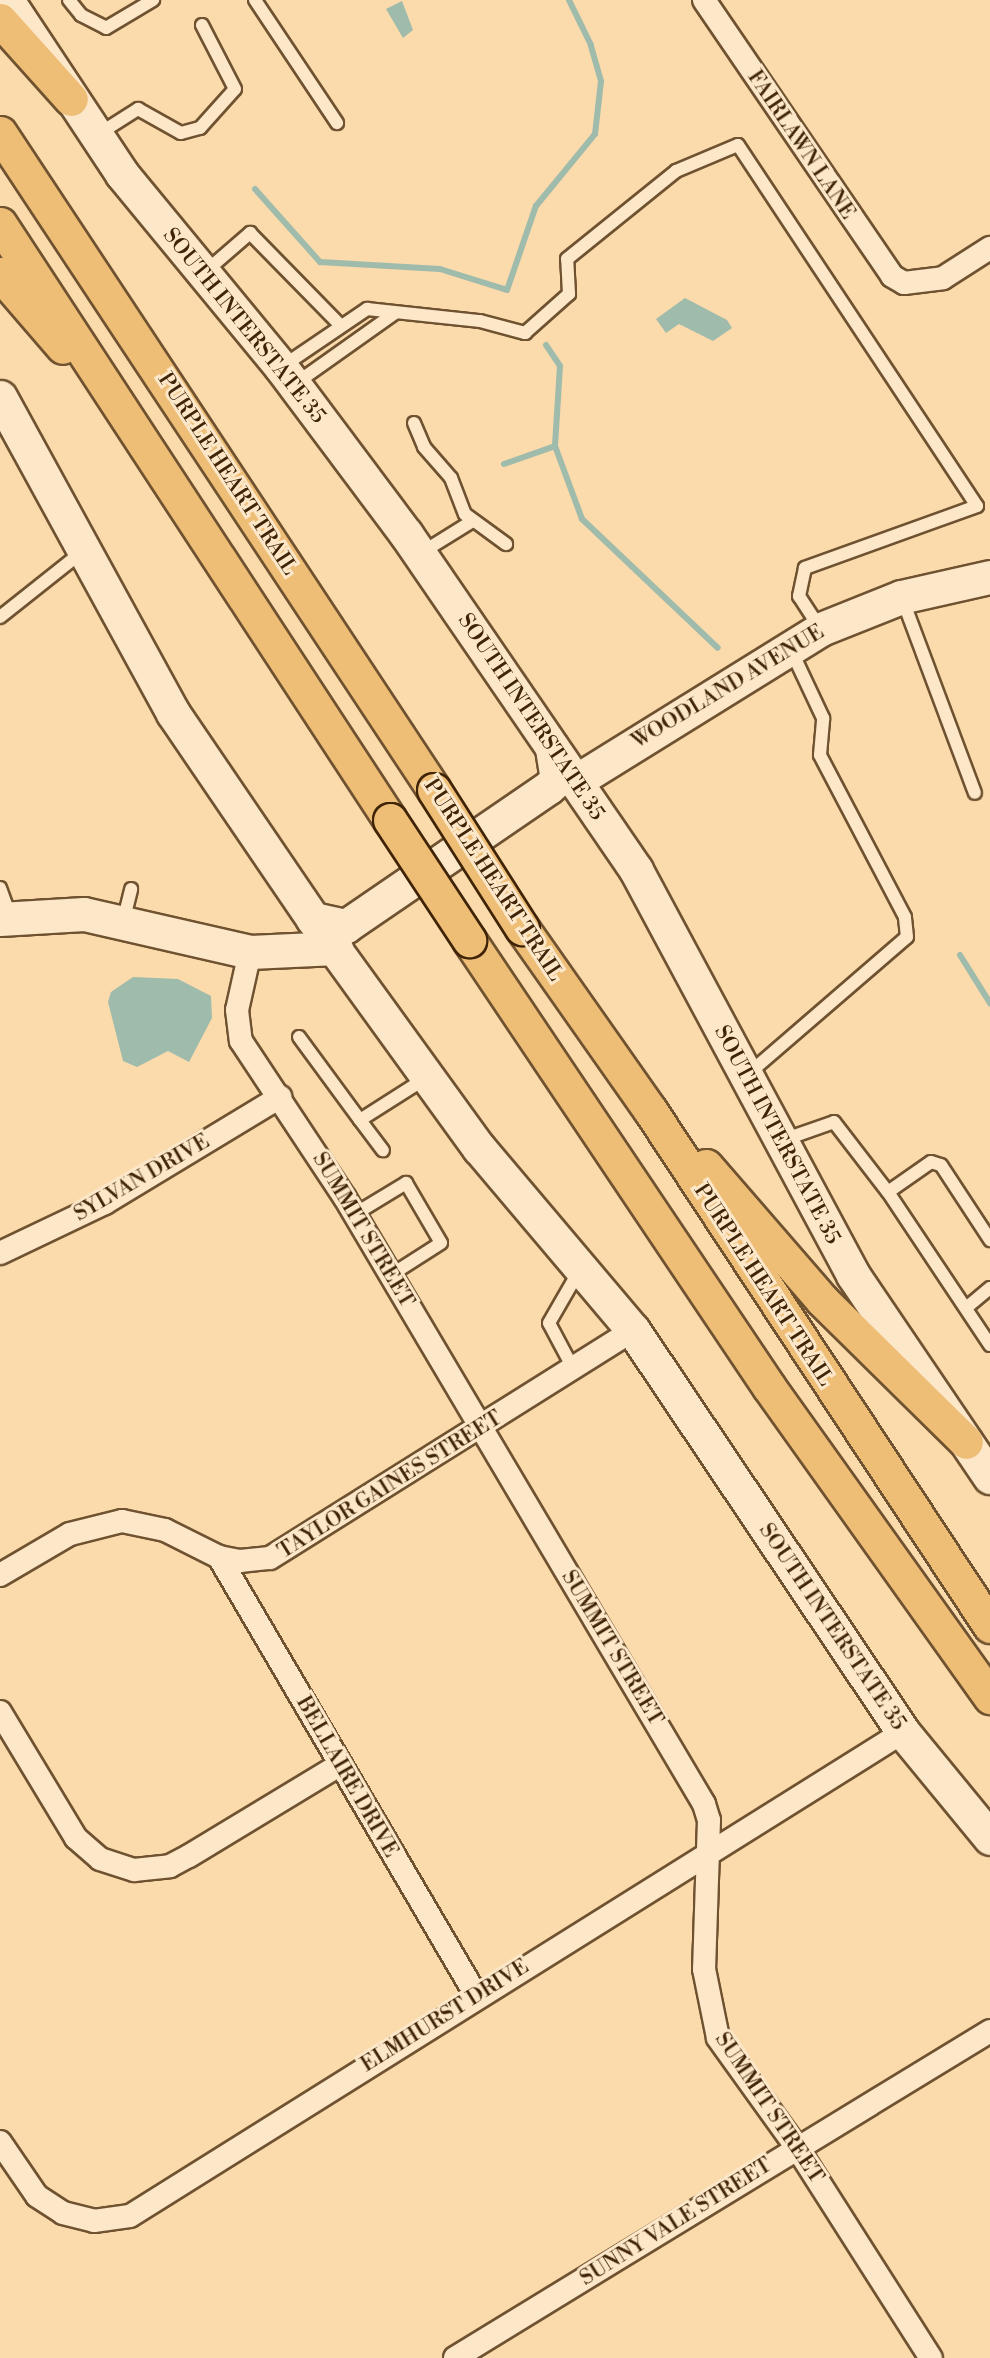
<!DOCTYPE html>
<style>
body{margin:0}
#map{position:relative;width:990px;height:2358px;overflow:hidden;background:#fbdaac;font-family:"Libre Bodoni",serif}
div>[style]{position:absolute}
.water>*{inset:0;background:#9fbbab}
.stream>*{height:6px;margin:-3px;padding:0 3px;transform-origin:3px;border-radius:3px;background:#9fbbab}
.roads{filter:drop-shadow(2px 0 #6f5230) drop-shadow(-2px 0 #6f5230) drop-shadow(0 2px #6f5230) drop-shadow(0 -2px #6f5230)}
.lane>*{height:12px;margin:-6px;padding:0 6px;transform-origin:6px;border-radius:6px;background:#fce7c9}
.street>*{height:22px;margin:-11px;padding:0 11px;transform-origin:11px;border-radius:11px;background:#fce7c9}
.secondary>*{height:33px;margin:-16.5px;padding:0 16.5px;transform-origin:16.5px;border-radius:16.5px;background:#fce7c9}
.highway>*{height:33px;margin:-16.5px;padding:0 16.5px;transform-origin:16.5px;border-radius:16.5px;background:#eebd76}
.bridges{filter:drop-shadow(2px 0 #402407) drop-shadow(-2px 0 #402407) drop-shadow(0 2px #402407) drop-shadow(0 -2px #402407)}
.highway-bridge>*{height:33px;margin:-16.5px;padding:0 16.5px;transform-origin:16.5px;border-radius:16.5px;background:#eebd76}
span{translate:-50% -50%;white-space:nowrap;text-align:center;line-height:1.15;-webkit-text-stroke:6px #fce7c9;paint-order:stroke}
.street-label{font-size:21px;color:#402407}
</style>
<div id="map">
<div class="water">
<div style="clip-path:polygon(402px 1px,413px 30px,403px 38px,386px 9px)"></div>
<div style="clip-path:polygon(685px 298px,727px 320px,732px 328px,713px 341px,679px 324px,666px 333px,656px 319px)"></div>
<div style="clip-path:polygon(133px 977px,178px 979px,211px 996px,212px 1018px,189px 1062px,168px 1051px,137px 1067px,123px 1061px,108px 1002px,111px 992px)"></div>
</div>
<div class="stream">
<div style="left:255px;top:189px;width:98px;rotate:48.3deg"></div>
<div style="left:320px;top:262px;width:120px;rotate:3.3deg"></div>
<div style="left:440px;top:269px;width:70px;rotate:17.4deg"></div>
<div style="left:507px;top:290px;width:89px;rotate:-71deg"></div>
<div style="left:536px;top:206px;width:93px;rotate:-50.7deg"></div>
<div style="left:595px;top:134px;width:53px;rotate:-83.5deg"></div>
<div style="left:601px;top:81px;width:37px;rotate:-106deg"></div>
<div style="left:591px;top:45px;width:50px;rotate:-116.1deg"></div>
<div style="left:546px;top:345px;width:25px;rotate:56deg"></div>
<div style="left:560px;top:366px;width:80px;rotate:93.6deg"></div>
<div style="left:555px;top:446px;width:78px;rotate:69.7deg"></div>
<div style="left:582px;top:519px;width:187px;rotate:43.5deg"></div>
<div style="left:504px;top:464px;width:54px;rotate:-19.4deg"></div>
<div style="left:960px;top:955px;width:57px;rotate:58deg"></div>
</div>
<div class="roads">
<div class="lane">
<div style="left:69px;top:0;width:19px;rotate:51deg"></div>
<div style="left:81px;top:15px;width:28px;rotate:27deg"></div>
<div style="left:106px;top:28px;width:55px;rotate:-30.8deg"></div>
<div style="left:255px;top:0;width:148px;rotate:56.3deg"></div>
<div style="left:97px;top:135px;width:49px;rotate:-32.4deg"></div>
<div style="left:138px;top:109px;width:49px;rotate:29.2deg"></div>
<div style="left:181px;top:133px;width:20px;rotate:-15deg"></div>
<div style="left:200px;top:128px;width:52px;rotate:-48.1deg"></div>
<div style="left:235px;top:89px;width:72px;rotate:-117.3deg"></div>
<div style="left:205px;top:272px;width:60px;rotate:-40.9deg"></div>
<div style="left:250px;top:233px;width:129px;rotate:45.6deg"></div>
<div style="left:283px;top:366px;width:102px;rotate:-34.2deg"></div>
<div style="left:367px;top:309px;width:114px;rotate:6.1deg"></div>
<div style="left:480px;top:321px;width:47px;rotate:14.9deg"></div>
<div style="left:525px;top:333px;width:59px;rotate:-41.6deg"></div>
<div style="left:569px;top:294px;width:35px;rotate:-93deg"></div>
<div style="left:567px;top:259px;width:140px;rotate:-38.9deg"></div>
<div style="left:676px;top:171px;width:67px;rotate:-22.8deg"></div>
<div style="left:738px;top:145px;width:433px;rotate:56.5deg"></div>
<div style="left:977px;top:506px;width:183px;rotate:160.2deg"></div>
<div style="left:805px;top:568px;width:29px;rotate:102deg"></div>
<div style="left:799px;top:596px;width:38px;rotate:57deg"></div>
<div style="left:295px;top:384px;width:123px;rotate:-35.4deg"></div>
<div style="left:414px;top:423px;width:26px;rotate:67deg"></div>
<div style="left:424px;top:447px;width:41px;rotate:48.9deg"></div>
<div style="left:451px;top:478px;width:39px;rotate:69deg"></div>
<div style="left:465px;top:514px;width:51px;rotate:36.2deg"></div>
<div style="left:421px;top:553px;width:59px;rotate:-31.8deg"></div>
<div style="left:902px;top:598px;width:208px;rotate:69.5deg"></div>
<div style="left:0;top:617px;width:105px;rotate:-38.4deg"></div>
<div style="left:0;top:888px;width:29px;rotate:70deg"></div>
<div style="left:123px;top:922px;width:34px;rotate:-76deg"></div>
<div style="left:299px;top:1037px;width:103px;rotate:53.7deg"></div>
<div style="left:360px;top:1120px;width:78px;rotate:-32.5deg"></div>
<div style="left:747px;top:1075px;width:211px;rotate:-40.8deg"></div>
<div style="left:907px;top:937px;width:20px;rotate:-96deg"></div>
<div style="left:905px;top:917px;width:183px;rotate:-117.7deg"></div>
<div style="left:820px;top:755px;width:37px;rotate:-85deg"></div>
<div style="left:823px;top:718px;width:77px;rotate:-115.2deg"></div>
<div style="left:360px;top:1120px;width:38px;rotate:53deg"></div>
<div style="left:783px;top:1140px;width:54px;rotate:-19.4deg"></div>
<div style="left:834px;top:1122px;width:88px;rotate:52.4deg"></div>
<div style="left:888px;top:1192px;width:184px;rotate:56.3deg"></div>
<div style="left:888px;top:1192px;width:52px;rotate:-34.9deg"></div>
<div style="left:931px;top:1162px;width:10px;rotate:17deg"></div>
<div style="left:941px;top:1165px;width:90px;rotate:56.8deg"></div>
<div style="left:355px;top:1214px;width:60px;rotate:-31.3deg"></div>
<div style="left:406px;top:1183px;width:69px;rotate:59.7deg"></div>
<div style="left:441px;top:1243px;width:59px;rotate:147.4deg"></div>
<div style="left:966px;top:1308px;width:31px;rotate:-40deg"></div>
<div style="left:574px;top:1370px;width:53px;rotate:-118deg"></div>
<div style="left:549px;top:1323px;width:60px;rotate:-60deg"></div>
</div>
<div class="street">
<div style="left:704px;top:0;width:334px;rotate:55.7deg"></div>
<div style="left:892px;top:276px;width:14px;rotate:30deg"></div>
<div style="left:904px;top:283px;width:39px;rotate:-7deg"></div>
<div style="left:943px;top:278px;width:56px;rotate:-32.6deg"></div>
<div style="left:250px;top:952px;width:59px;rotate:102.6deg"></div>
<div style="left:237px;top:1010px;width:31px;rotate:83deg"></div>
<div style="left:241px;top:1041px;width:188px;rotate:56.5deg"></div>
<div style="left:345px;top:1198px;width:704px;rotate:59.36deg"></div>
<div style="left:704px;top:1804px;width:17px;rotate:73deg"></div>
<div style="left:709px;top:1820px;width:149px;rotate:91.9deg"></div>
<div style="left:704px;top:1969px;width:70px;rotate:78.5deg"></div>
<div style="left:718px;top:2038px;width:135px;rotate:54.3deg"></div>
<div style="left:797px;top:2148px;width:249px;rotate:57.5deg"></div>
<div style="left:0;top:1253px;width:116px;rotate:-25.5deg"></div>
<div style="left:105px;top:1203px;width:205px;rotate:-31.2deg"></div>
<div style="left:219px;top:1557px;width:508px;rotate:59.6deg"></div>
<div style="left:0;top:1575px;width:81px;rotate:-30.4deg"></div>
<div style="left:70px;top:1534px;width:54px;rotate:-14deg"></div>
<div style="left:122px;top:1521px;width:44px;rotate:11.8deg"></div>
<div style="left:165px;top:1530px;width:60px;rotate:26.6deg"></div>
<div style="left:219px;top:1557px;width:21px;rotate:11deg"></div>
<div style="left:240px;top:1561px;width:30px;rotate:-6deg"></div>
<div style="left:270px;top:1558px;width:429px;rotate:-32.1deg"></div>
<div style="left:0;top:1712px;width:147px;rotate:58.9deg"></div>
<div style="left:76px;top:1838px;width:32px;rotate:41deg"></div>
<div style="left:100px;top:1859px;width:36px;rotate:18deg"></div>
<div style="left:134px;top:1870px;width:36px;rotate:-6deg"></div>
<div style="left:170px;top:1866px;width:21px;rotate:-28deg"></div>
<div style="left:189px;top:1856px;width:175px;rotate:-31.2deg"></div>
<div style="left:0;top:2142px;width:65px;rotate:55.6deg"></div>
<div style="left:37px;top:2196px;width:31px;rotate:33deg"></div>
<div style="left:63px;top:2213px;width:32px;rotate:14deg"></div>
<div style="left:94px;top:2221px;width:36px;rotate:-8deg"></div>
<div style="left:130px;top:2216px;width:912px;rotate:-32.05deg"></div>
<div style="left:455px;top:2358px;width:627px;rotate:-31.43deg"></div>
</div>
<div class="secondary">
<div style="left:7px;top:0;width:209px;rotate:56.5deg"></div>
<div style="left:122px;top:174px;width:250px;rotate:50.5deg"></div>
<div style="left:281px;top:367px;width:209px;rotate:53.2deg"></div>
<div style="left:406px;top:534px;width:407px;rotate:55.6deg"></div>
<div style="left:636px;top:870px;width:459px;rotate:61.8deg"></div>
<div style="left:853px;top:1275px;width:244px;rotate:55.9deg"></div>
<div style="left:0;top:397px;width:360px;rotate:61.3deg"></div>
<div style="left:173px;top:713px;width:249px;rotate:55.8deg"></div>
<div style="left:313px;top:919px;width:283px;rotate:54.1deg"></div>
<div style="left:479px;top:1148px;width:238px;rotate:49.8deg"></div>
<div style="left:633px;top:1330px;width:484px;rotate:56.1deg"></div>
<div style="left:903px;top:1732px;width:137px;rotate:50.6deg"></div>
<div style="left:576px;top:781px;width:288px;rotate:-31.8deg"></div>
<div style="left:821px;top:629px;width:86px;rotate:-21.8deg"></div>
<div style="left:901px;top:597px;width:91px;rotate:-12.7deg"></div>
<div style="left:0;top:919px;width:84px;rotate:-3.4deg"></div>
<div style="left:84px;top:914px;width:170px;rotate:12.9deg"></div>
<div style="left:250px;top:952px;width:86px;rotate:-2.7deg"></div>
<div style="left:313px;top:919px;width:34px;rotate:12deg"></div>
<div style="left:346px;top:926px;width:246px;rotate:-34.4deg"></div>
<div style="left:549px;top:787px;width:11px;rotate:-41deg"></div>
<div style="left:557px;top:780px;width:33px;rotate:-99deg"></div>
</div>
<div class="highway">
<div style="left:0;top:20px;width:106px;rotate:48.1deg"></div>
<div style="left:0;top:133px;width:787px;rotate:56.55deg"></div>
<div style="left:0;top:224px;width:712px;rotate:56.8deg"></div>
<div style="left:0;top:274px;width:96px;rotate:49.2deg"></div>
<div style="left:522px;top:928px;width:223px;rotate:54.9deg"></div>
<div style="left:650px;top:1110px;width:618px;rotate:56.62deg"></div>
<div style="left:469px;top:940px;width:538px;rotate:56.13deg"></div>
<div style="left:769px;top:1387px;width:381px;rotate:54.5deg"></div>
<div style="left:706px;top:1166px;width:177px;rotate:49.1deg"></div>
<div style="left:822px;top:1300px;width:202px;rotate:44.6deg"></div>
</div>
</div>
<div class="bridges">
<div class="highway-bridge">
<div style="left:434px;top:790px;width:164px;rotate:57.5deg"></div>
<div style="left:390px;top:820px;width:144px;rotate:56.6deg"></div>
</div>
</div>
<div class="street-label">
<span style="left:801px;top:145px;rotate:56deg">FAIRLAWN LANE</span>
<span style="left:244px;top:326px;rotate:51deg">SOUTH INTERSTATE 35</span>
<span style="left:227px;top:474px;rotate:57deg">PURPLE HEART TRAIL</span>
<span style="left:728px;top:687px;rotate:-31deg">WOODLAND AVENUE</span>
<span style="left:531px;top:717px;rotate:56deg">SOUTH INTERSTATE 35</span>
<span style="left:493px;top:880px;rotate:57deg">PURPLE HEART TRAIL</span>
<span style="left:777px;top:1135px;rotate:62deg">SOUTH INTERSTATE 35</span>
<span style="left:142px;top:1178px;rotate:-30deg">SYLVAN DRIVE</span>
<span style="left:363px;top:1230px;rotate:59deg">SUMMIT STREET</span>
<span style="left:763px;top:1285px;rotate:57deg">PURPLE HEART TRAIL</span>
<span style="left:390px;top:1485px;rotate:-32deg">TAYLOR GAINES STREET</span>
<span style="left:832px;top:1627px;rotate:56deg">SOUTH INTERSTATE 35</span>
<span style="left:612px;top:1648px;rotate:59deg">SUMMIT STREET</span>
<span style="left:347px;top:1777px;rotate:60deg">BELLAIRE DRIVE</span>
<span style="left:445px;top:2016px;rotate:-32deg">ELMHURST DRIVE</span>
<span style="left:769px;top:2108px;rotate:56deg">SUMMIT STREET</span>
<span style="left:676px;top:2222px;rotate:-32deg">SUNNY VALE STREET</span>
</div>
</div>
